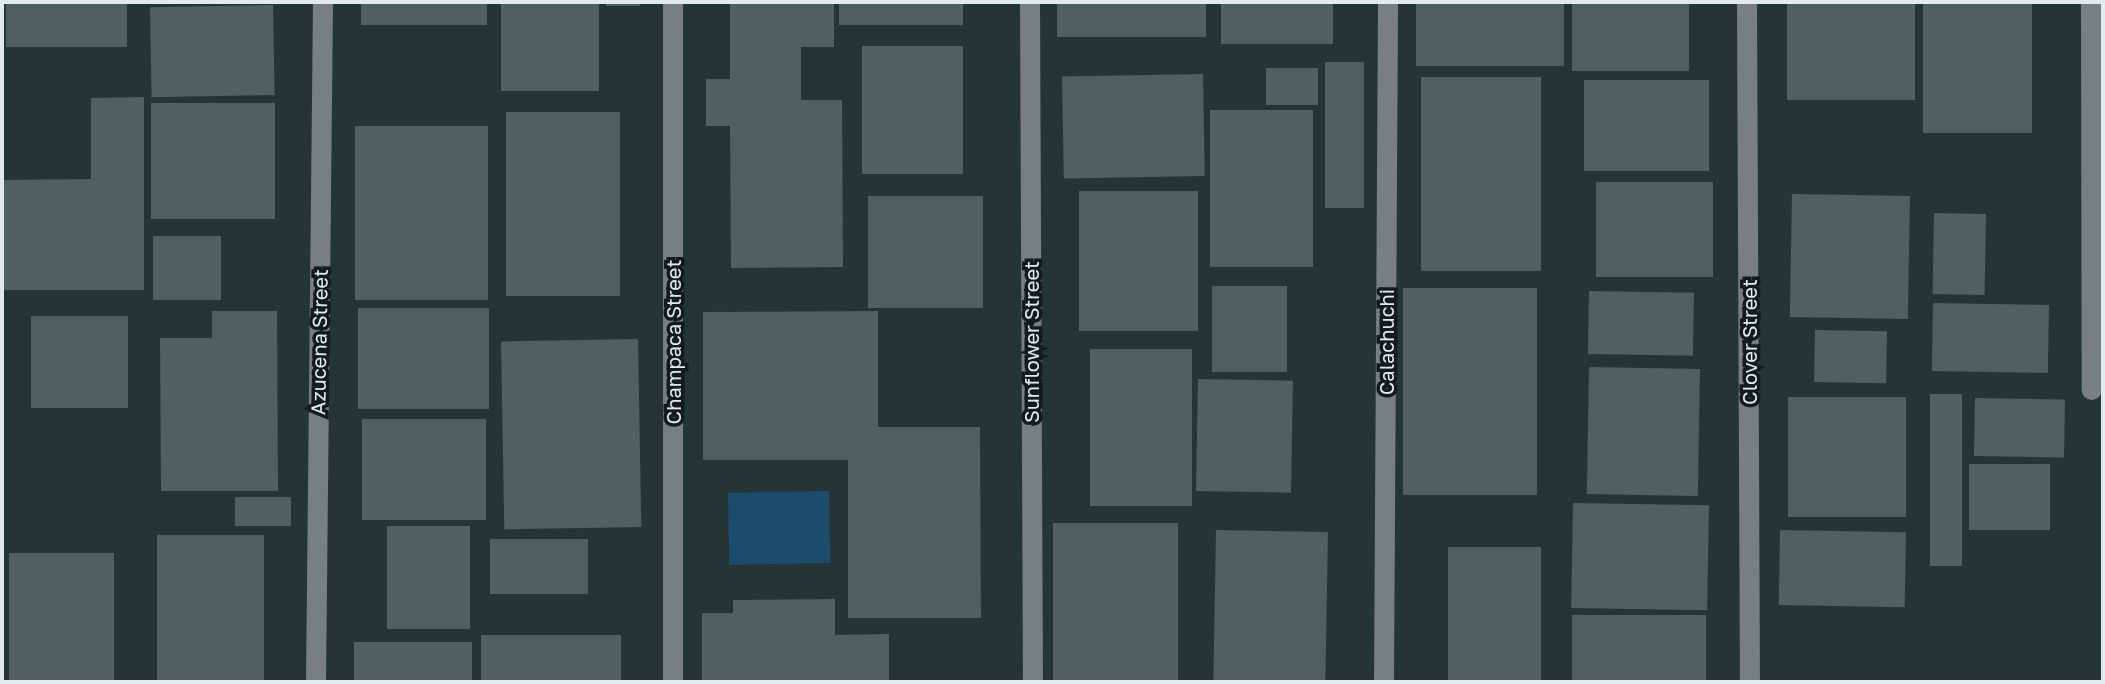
<!DOCTYPE html>
<style>
body{margin:0}
#map{position:relative;width:2105px;height:684px;overflow:hidden;background:#253536;font-family:"Golos Text",sans-serif}
div>[style]{position:absolute}
.water>*{inset:0;background:#1c4c6d;transform-origin:0 0}
.building>*{inset:0;background:#50605e;transform-origin:0 0}
.minor>*{height:20px;margin:-10px;padding:0 10px;transform-origin:10px;border-radius:10px;background:#787f81}
span{translate:-50% -50%;white-space:nowrap;text-align:center;line-height:1.15;-webkit-text-stroke:7px #141b1c;paint-order:stroke}
.street-label{font-size:20px;color:#e1ebec}
.frame{position:absolute;inset:0;border:4px solid #e1ebec;pointer-events:none}
</style>
<div id="map">
<div class="water">
<div style="left:829px;top:491px;width:72px;height:101px;rotate:89deg"></div>
</div>
<div class="building">
<div style="left:6px;top:2px;width:121px;height:45px"></div>
<div style="left:361px;top:2px;width:126px;height:23px"></div>
<div style="left:501px;top:2px;width:98px;height:89px"></div>
<div style="left:606px;top:2px;width:34px;height:4px"></div>
<div style="clip-path:polygon(730px 2px,834px 2px,834px 47px,801px 47px,801px 100px,842px 100px,843px 267px,731px 268px,730px 126px,706px 126px,706px 79px,730px 79px)"></div>
<div style="left:839px;top:2px;width:124px;height:23px"></div>
<div style="left:1057px;top:2px;width:149px;height:35px"></div>
<div style="left:1221px;top:2px;width:112px;height:42px"></div>
<div style="left:1416px;top:2px;width:148px;height:64px"></div>
<div style="left:1572px;top:2px;width:117px;height:69px"></div>
<div style="left:1787px;top:2px;width:128px;height:98px"></div>
<div style="left:1923px;top:2px;width:109px;height:131px"></div>
<div style="left:273px;top:5px;width:90px;height:123px;rotate:89deg"></div>
<div style="left:862px;top:46px;width:101px;height:128px"></div>
<div style="left:1364px;top:62px;width:146px;height:39px;rotate:90deg"></div>
<div style="left:1266px;top:68px;width:52px;height:37px"></div>
<div style="left:1203px;top:74px;width:102px;height:141px;rotate:89deg"></div>
<div style="left:1421px;top:77px;width:120px;height:194px"></div>
<div style="left:1584px;top:80px;width:125px;height:91px"></div>
<div style="clip-path:polygon(144px 97px,144px 290px,2px 290px,2px 180px,91px 179px,91px 98px)"></div>
<div style="left:151px;top:103px;width:124px;height:116px"></div>
<div style="left:1313px;top:110px;width:157px;height:103px;rotate:90deg"></div>
<div style="left:506px;top:112px;width:114px;height:184px"></div>
<div style="left:488px;top:126px;width:174px;height:133px;rotate:90deg"></div>
<div style="left:1596px;top:182px;width:117px;height:95px"></div>
<div style="left:1079px;top:191px;width:119px;height:140px"></div>
<div style="left:1792px;top:194px;width:118px;height:123px;rotate:1deg"></div>
<div style="left:868px;top:196px;width:115px;height:112px"></div>
<div style="left:1934px;top:213px;width:52px;height:81px;rotate:1deg"></div>
<div style="left:221px;top:236px;width:64px;height:68px;rotate:90deg"></div>
<div style="left:1212px;top:286px;width:75px;height:86px"></div>
<div style="left:1403px;top:288px;width:134px;height:207px"></div>
<div style="left:1589px;top:291px;width:105px;height:63px;rotate:1deg"></div>
<div style="left:1933px;top:303px;width:116px;height:68px;rotate:1deg"></div>
<div style="left:489px;top:308px;width:101px;height:131px;rotate:90deg"></div>
<div style="clip-path:polygon(212px 311px,277px 311px,278px 491px,161px 491px,160px 338px,212px 338px)"></div>
<div style="clip-path:polygon(878px 311px,878px 427px,980px 427px,981px 618px,848px 618px,848px 460px,703px 460px,703px 312px)"></div>
<div style="left:128px;top:316px;width:92px;height:97px;rotate:90deg"></div>
<div style="left:1815px;top:330px;width:72px;height:52px;rotate:1deg"></div>
<div style="left:638px;top:339px;width:188px;height:137px;rotate:89deg"></div>
<div style="left:1090px;top:349px;width:102px;height:157px"></div>
<div style="left:1589px;top:367px;width:111px;height:127px;rotate:1deg"></div>
<div style="left:1198px;top:379px;width:95px;height:112px;rotate:1deg"></div>
<div style="left:1930px;top:394px;width:32px;height:172px"></div>
<div style="left:1788px;top:397px;width:118px;height:120px"></div>
<div style="left:1975px;top:398px;width:90px;height:58px;rotate:1deg"></div>
<div style="left:486px;top:419px;width:101px;height:124px;rotate:90deg"></div>
<div style="left:1969px;top:464px;width:81px;height:66px"></div>
<div style="left:235px;top:497px;width:56px;height:29px"></div>
<div style="left:1573px;top:503px;width:136px;height:105px;rotate:1deg"></div>
<div style="left:1053px;top:523px;width:125px;height:159px"></div>
<div style="left:387px;top:526px;width:83px;height:103px"></div>
<div style="left:1216px;top:530px;width:112px;height:152px;rotate:1deg"></div>
<div style="left:1780px;top:530px;width:126px;height:75px;rotate:1deg"></div>
<div style="left:157px;top:535px;width:107px;height:147px"></div>
<div style="left:588px;top:539px;width:55px;height:98px;rotate:90deg"></div>
<div style="left:1448px;top:547px;width:93px;height:135px"></div>
<div style="left:114px;top:553px;width:129px;height:105px;rotate:90deg"></div>
<div style="clip-path:polygon(835px 599px,835px 635px,889px 634px,889px 682px,702px 682px,702px 613px,733px 613px,733px 600px)"></div>
<div style="left:1572px;top:615px;width:134px;height:67px"></div>
<div style="left:621px;top:635px;width:47px;height:140px;rotate:90deg"></div>
<div style="left:472px;top:642px;width:40px;height:118px;rotate:90deg"></div>
</div>
<div class="minor">
<div style="left:673px;top:2px;width:680px;rotate:90deg"></div>
<div style="left:1030px;top:2px;width:680px;rotate:89.75deg"></div>
<div style="left:1747px;top:2px;width:680px;rotate:89.75deg"></div>
<div style="left:2091px;top:2px;width:388px;rotate:89.9deg"></div>
<div style="left:316px;top:682px;width:680px;rotate:-89.41deg"></div>
<div style="left:1384px;top:682px;width:680px;rotate:-89.66deg"></div>
</div>
<div class="street-label">
<span style="left:319px;top:342px;rotate:-89deg">Azucena Street</span>
<span style="left:673px;top:342px;rotate:-90deg">Champaca Street</span>
<span style="left:1031px;top:342px;rotate:-90deg">Sunflower Street</span>
<span style="left:1386px;top:342px;rotate:-90deg">Calachuchi</span>
<span style="left:1749px;top:342px;rotate:-90deg">Clover Street</span>
</div>
<div class="frame"></div>
</div>
